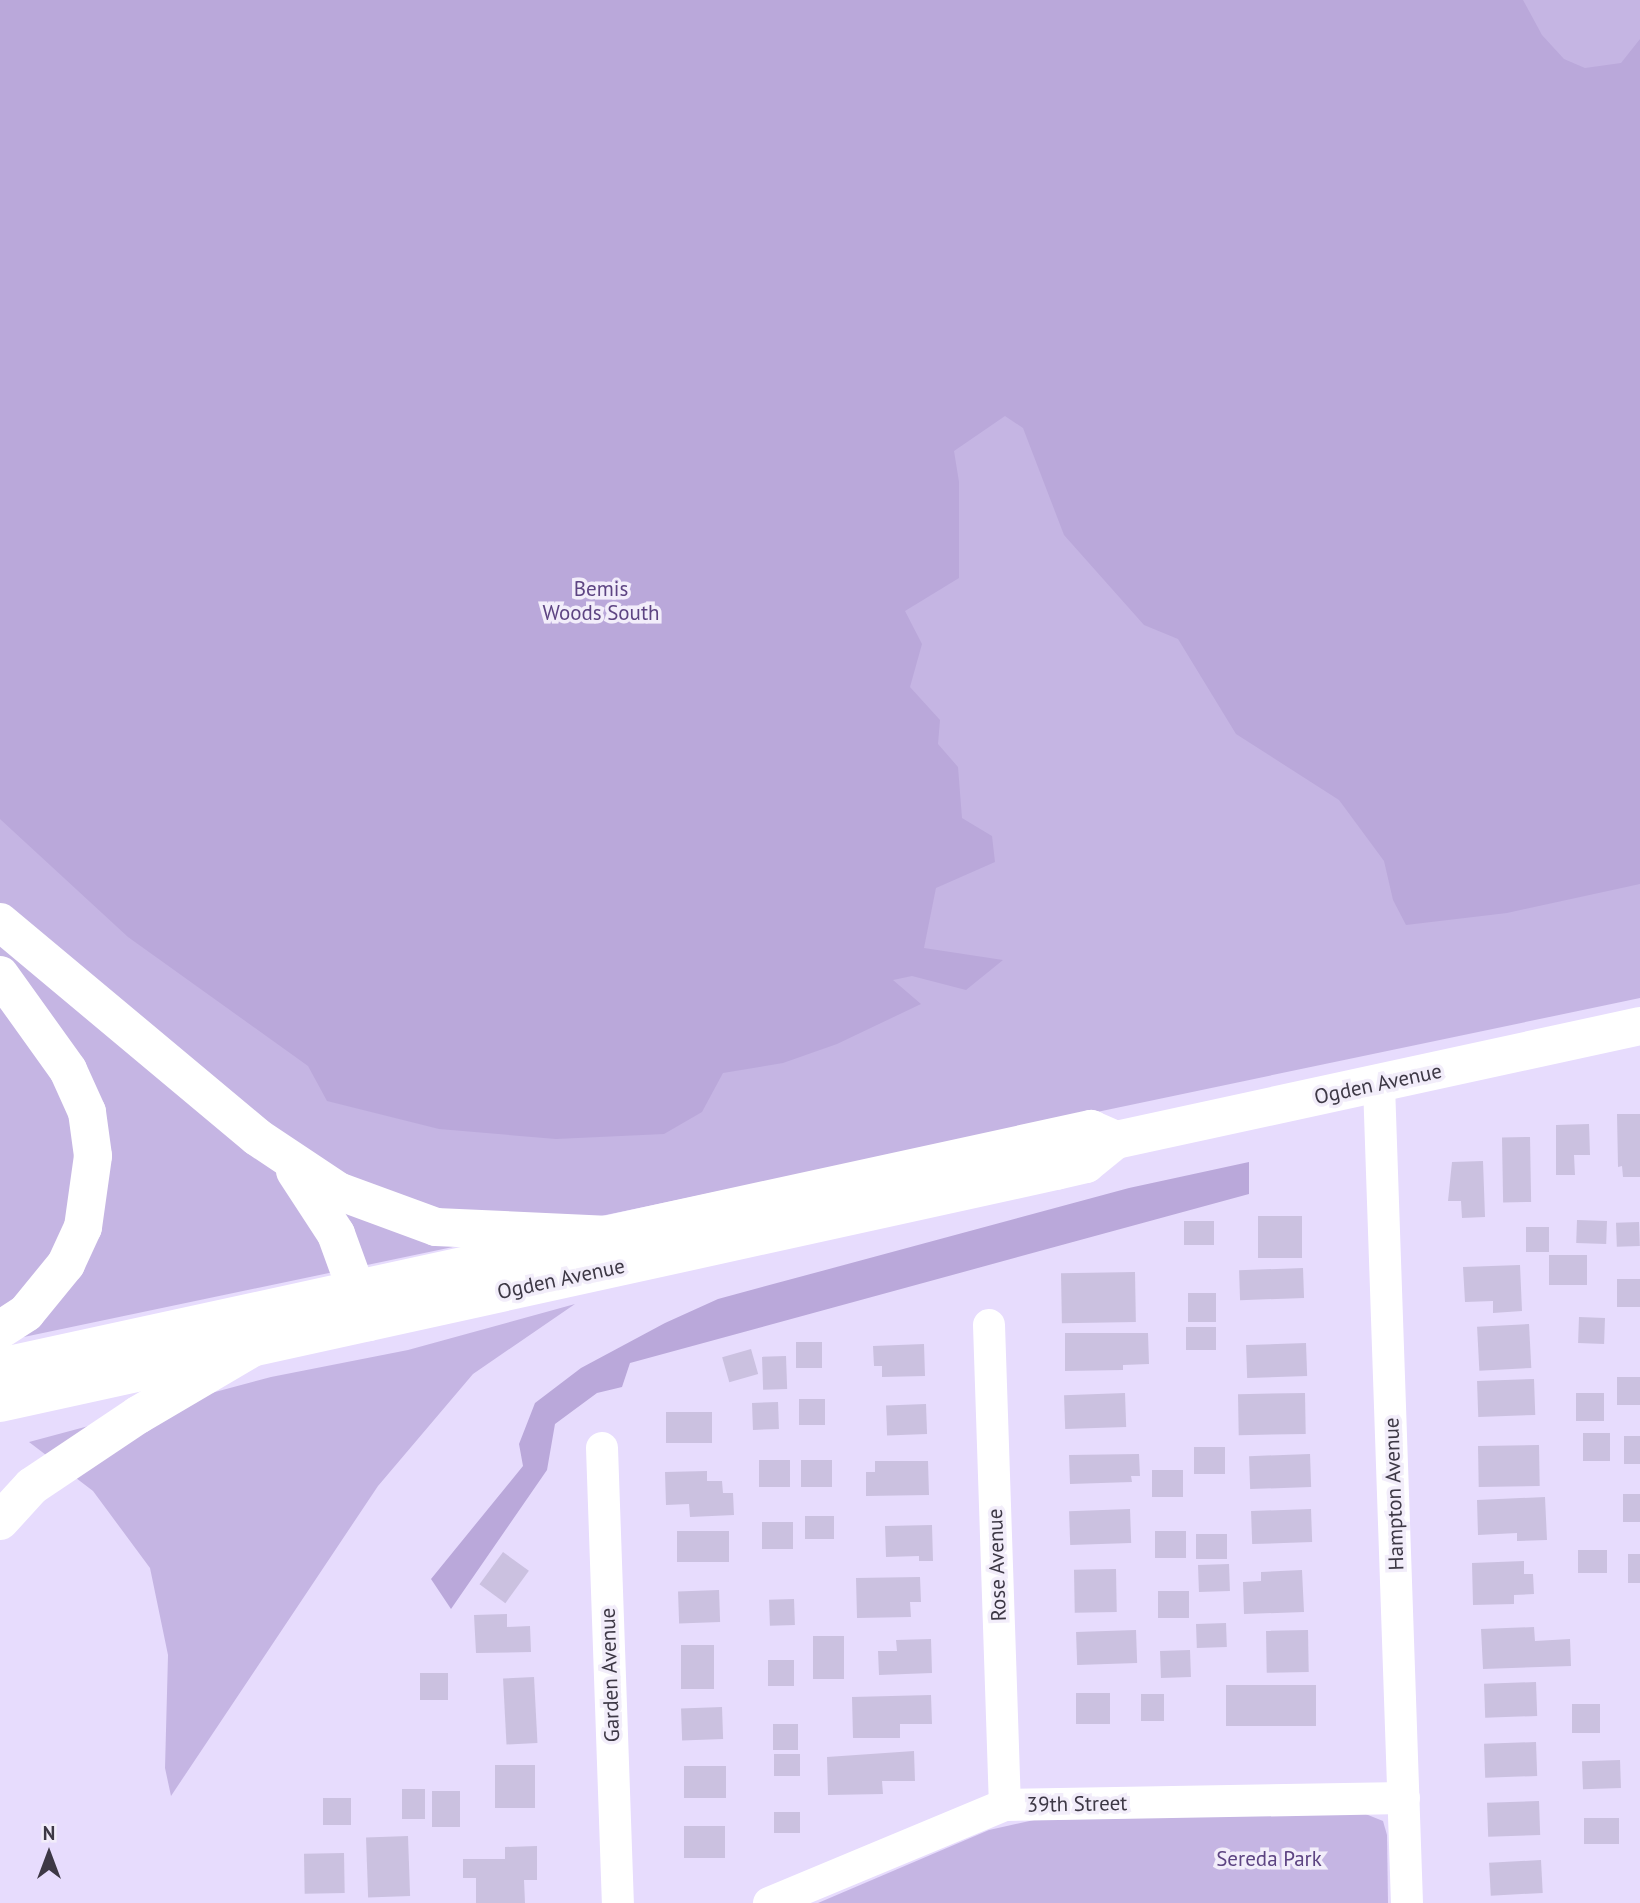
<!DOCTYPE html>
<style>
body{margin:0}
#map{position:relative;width:1640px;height:1903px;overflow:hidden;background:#e7dcfd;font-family:"PT Sans",sans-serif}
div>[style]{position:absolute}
.green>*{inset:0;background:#c5b5e3}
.forest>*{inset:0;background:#baa8da}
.building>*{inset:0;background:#cbc1e0;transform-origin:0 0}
.street>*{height:32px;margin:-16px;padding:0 16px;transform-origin:16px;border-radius:16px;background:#fff}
.primary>*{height:38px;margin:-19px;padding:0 19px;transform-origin:19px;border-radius:19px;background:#fff}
.highway>*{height:38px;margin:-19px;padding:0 19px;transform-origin:19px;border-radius:19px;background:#fff}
span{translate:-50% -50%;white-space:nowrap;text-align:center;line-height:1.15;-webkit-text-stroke:7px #f2edfa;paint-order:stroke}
.park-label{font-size:21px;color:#5d4482}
.street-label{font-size:21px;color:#3d3845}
.north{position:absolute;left:14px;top:1819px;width:70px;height:70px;-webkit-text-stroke:5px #f2edfa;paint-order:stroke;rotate:0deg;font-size:19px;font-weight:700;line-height:28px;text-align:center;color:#3d3845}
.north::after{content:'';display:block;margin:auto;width:24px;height:32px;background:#3d3845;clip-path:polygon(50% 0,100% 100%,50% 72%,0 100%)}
</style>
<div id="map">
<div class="green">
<div style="clip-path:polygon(0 0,1640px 0,1640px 998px,0 1342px)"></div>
<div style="clip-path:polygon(575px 1304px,473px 1374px,378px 1486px,171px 1796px,165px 1768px,168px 1655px,150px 1568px,93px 1491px,29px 1442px,271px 1377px,408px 1350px)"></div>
<div style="clip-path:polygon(1363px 1813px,1383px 1821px,1387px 1835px,1388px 1903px,818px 1903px,989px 1830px,1034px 1820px)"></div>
</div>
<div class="forest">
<div style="clip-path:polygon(0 0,1523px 0,1542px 35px,1564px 59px,1585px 68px,1621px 63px,1640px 39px,1640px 884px,1507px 913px,1406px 925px,1393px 900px,1384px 861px,1339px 800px,1236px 734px,1178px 639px,1144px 625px,1064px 535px,1023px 428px,1005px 416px,954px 451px,959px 482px,959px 578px,905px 611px,922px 644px,910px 687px,940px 720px,938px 744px,958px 767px,962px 818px,992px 836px,995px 862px,936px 888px,924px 948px,1003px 960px,966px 990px,912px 976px,893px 980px,921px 1004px,837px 1044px,783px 1063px,723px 1073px,702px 1112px,664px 1134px,556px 1139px,439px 1129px,327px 1101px,308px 1066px,128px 937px,0 819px)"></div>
<div style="clip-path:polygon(1249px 1162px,1249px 1194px,630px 1363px,622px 1387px,597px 1393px,555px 1424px,547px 1470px,451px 1609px,431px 1579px,523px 1466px,519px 1444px,535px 1403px,581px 1368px,665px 1323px,718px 1299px,1129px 1188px)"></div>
</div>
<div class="building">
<div style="clip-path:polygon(1617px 1114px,1640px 1114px,1640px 1177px,1623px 1177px,1622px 1166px,1618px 1167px)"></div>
<div style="clip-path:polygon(1589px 1124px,1590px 1155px,1574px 1155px,1575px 1175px,1556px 1175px,1556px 1125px)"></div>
<div style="left:1530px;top:1137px;width:65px;height:28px;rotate:89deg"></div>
<div style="clip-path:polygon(1483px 1161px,1485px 1217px,1462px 1218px,1461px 1201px,1448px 1201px,1452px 1162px)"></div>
<div style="left:1302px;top:1216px;width:42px;height:44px;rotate:90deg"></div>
<div style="left:1577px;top:1220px;width:30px;height:23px;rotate:2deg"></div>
<div style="left:1184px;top:1221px;width:30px;height:24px"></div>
<div style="left:1639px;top:1222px;width:24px;height:23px;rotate:88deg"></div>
<div style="left:1549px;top:1227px;width:25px;height:23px;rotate:90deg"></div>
<div style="left:1587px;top:1255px;width:30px;height:38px;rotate:90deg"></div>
<div style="clip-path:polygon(1520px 1265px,1522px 1311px,1493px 1313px,1493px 1301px,1465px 1302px,1463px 1267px)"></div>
<div style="left:1303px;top:1268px;width:30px;height:64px;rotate:88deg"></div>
<div style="left:1135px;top:1272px;width:50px;height:74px;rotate:89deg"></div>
<div style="left:1617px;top:1279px;width:23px;height:28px"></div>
<div style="left:1188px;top:1293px;width:28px;height:29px"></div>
<div style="left:1579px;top:1317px;width:26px;height:26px;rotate:2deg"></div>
<div style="left:1529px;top:1324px;width:44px;height:52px;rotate:87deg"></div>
<div style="left:1186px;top:1327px;width:30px;height:23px"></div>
<div style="clip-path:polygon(1065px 1333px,1148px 1333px,1149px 1364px,1123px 1365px,1123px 1370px,1065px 1371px)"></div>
<div style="left:796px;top:1342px;width:26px;height:26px"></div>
<div style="left:1306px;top:1343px;width:33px;height:60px;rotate:88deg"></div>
<div style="clip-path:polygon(924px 1344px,925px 1376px,882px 1377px,882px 1366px,874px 1366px,873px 1346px)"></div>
<div style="left:751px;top:1349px;width:26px;height:30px;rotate:74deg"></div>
<div style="left:786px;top:1356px;width:33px;height:24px;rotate:88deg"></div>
<div style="left:1617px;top:1377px;width:23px;height:28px"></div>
<div style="left:1534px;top:1379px;width:36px;height:57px;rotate:88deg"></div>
<div style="left:1125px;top:1393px;width:34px;height:61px;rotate:88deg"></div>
<div style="left:1305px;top:1393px;width:41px;height:67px;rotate:89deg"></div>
<div style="left:1576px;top:1393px;width:28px;height:28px"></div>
<div style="left:799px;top:1399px;width:26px;height:26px"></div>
<div style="left:778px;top:1402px;width:27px;height:26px;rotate:88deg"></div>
<div style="left:926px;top:1404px;width:30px;height:40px;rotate:88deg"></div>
<div style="left:712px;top:1412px;width:31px;height:46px;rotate:90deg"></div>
<div style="left:1583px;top:1433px;width:27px;height:28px"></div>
<div style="left:1624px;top:1436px;width:16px;height:28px"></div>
<div style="left:1539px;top:1445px;width:41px;height:61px;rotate:89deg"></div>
<div style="left:1194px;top:1447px;width:31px;height:27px"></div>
<div style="clip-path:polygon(1139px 1454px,1140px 1476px,1131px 1476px,1132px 1482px,1070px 1484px,1069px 1455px)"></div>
<div style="left:1310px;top:1454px;width:33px;height:61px;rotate:88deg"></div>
<div style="left:790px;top:1460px;width:27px;height:31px;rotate:90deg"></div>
<div style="left:832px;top:1460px;width:27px;height:31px;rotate:90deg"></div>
<div style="clip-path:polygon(875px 1461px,928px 1461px,929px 1495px,866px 1496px,866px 1472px,875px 1472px)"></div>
<div style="left:1183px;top:1470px;width:27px;height:31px;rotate:90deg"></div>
<div style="clip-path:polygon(707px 1471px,707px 1481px,722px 1481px,723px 1493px,733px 1493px,734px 1515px,690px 1517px,689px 1504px,666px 1505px,665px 1472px)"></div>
<div style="left:1623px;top:1494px;width:17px;height:28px"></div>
<div style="clip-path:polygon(1545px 1497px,1547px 1540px,1517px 1541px,1517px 1533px,1478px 1535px,1477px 1500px)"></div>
<div style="left:1130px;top:1509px;width:34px;height:61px;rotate:88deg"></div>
<div style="left:1311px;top:1509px;width:33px;height:60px;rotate:88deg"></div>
<div style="left:834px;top:1516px;width:23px;height:29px;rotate:90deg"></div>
<div style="left:762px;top:1522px;width:31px;height:27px"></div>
<div style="clip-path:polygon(932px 1525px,933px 1561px,919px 1561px,919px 1556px,886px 1557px,885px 1526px)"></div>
<div style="left:729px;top:1531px;width:31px;height:52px;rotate:90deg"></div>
<div style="left:1155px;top:1531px;width:31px;height:27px"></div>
<div style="left:1196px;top:1534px;width:31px;height:25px"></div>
<div style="left:1578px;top:1550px;width:29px;height:23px"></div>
<div style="left:503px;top:1552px;width:32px;height:40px;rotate:36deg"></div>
<div style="left:1628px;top:1554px;width:12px;height:29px"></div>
<div style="clip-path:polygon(1524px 1561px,1524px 1574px,1533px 1574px,1534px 1594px,1514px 1595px,1514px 1604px,1473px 1605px,1472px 1563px)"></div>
<div style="left:1229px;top:1564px;width:27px;height:31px;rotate:88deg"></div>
<div style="left:1116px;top:1569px;width:43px;height:42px;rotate:89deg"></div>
<div style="clip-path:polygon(1302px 1570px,1304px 1612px,1244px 1614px,1243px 1582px,1261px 1581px,1261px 1572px)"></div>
<div style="clip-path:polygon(920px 1577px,921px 1602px,910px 1602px,911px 1617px,857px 1618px,856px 1578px)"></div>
<div style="left:719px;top:1590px;width:32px;height:41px;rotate:88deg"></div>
<div style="left:1189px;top:1591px;width:27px;height:31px;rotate:90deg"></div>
<div style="left:794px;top:1599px;width:26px;height:25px;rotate:88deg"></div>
<div style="clip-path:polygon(507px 1614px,507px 1627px,530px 1626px,531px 1652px,476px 1653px,474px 1615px)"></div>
<div style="left:1226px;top:1623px;width:24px;height:30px;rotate:88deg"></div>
<div style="clip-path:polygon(1534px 1627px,1535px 1641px,1570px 1639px,1571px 1666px,1483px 1669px,1481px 1629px)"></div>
<div style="left:1136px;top:1630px;width:33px;height:60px;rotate:88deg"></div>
<div style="left:1308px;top:1630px;width:42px;height:42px;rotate:89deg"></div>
<div style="left:844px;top:1636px;width:43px;height:31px;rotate:90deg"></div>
<div style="clip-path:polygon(931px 1639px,932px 1673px,879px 1675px,878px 1651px,897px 1651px,896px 1640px)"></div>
<div style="left:681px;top:1645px;width:33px;height:44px"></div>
<div style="left:1190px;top:1650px;width:27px;height:30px;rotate:88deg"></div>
<div style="left:768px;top:1660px;width:26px;height:26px"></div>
<div style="left:448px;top:1673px;width:27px;height:28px;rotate:90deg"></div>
<div style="left:534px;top:1677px;width:66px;height:31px;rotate:87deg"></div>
<div style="left:1536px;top:1682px;width:34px;height:52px;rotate:88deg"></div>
<div style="left:1316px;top:1685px;width:41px;height:90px;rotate:90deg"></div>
<div style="left:1076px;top:1693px;width:34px;height:31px"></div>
<div style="left:1141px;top:1694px;width:23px;height:27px"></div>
<div style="clip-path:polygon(931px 1695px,932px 1724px,900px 1724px,900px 1738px,853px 1738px,852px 1697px)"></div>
<div style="left:1572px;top:1704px;width:28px;height:29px"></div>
<div style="left:722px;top:1707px;width:32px;height:41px;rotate:88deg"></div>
<div style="left:773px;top:1724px;width:25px;height:26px"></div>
<div style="left:1536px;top:1742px;width:34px;height:52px;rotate:88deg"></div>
<div style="clip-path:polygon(914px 1751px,915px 1781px,882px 1781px,883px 1794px,828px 1795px,827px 1757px)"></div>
<div style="left:800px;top:1754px;width:22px;height:26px;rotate:90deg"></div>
<div style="left:1620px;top:1760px;width:28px;height:38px;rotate:88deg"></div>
<div style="left:535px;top:1765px;width:43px;height:40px;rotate:90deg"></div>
<div style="left:726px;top:1766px;width:32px;height:42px;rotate:90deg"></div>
<div style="left:402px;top:1789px;width:23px;height:30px"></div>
<div style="left:432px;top:1791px;width:28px;height:36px"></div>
<div style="left:323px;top:1798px;width:28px;height:27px"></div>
<div style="left:1539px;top:1801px;width:34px;height:52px;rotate:88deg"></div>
<div style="left:800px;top:1812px;width:21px;height:26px;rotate:90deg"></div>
<div style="left:1584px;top:1818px;width:35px;height:26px"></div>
<div style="left:684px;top:1826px;width:41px;height:32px"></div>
<div style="left:408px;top:1836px;width:60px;height:42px;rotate:88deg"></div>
<div style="clip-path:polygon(537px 1846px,537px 1880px,524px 1880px,525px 1903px,476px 1903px,476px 1878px,463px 1878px,463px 1859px,505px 1859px,505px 1847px)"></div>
<div style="left:344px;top:1853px;width:40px;height:40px;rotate:89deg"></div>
<div style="left:1541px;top:1860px;width:33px;height:52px;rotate:87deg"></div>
</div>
<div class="street">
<div style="left:1379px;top:1085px;width:818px;rotate:88.04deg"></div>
<div style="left:989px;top:1325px;width:480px;rotate:88.1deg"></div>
<div style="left:602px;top:1448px;width:455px;rotate:88deg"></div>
<div style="left:769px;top:1903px;width:256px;rotate:-22.6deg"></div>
<div style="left:1005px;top:1805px;width:399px;rotate:-1deg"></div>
</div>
<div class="primary">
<div style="left:0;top:1367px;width:1117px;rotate:-12.31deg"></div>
<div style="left:1091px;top:1129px;width:27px;rotate:24deg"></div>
<div style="left:0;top:1403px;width:1081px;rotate:-12.39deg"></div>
<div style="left:1056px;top:1171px;width:31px;rotate:-13deg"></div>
<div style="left:1086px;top:1164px;width:38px;rotate:-39deg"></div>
<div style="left:1116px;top:1140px;width:536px;rotate:-12.27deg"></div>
</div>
<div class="highway">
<div style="left:0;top:922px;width:335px;rotate:39.9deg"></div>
<div style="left:257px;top:1137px;width:97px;rotate:33.7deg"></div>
<div style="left:338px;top:1191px;width:104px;rotate:20.2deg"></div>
<div style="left:436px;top:1227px;width:174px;rotate:2.6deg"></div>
<div style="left:0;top:975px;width:117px;rotate:54.4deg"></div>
<div style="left:68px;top:1070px;width:46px;rotate:65.7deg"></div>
<div style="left:87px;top:1112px;width:44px;rotate:82.2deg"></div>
<div style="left:93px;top:1156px;width:72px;rotate:98deg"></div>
<div style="left:83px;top:1227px;width:41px;rotate:114.7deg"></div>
<div style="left:66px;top:1264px;width:63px;rotate:129.2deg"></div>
<div style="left:26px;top:1313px;width:31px;rotate:147deg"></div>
<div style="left:295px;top:1171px;width:75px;rotate:56.9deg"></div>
<div style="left:336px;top:1234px;width:94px;rotate:70deg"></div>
<div style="left:0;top:1521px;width:47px;rotate:-47.6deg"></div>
<div style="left:32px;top:1486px;width:128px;rotate:-33.8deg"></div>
<div style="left:138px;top:1415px;width:134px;rotate:-30.4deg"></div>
</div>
<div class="park-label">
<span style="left:601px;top:601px">Bemis<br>Woods South</span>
<span style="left:1269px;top:1859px">Sereda Park</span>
</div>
<div class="street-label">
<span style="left:1378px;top:1084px;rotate:-12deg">Ogden Avenue</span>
<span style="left:561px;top:1279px;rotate:-12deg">Ogden Avenue</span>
<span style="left:1394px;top:1494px;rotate:-92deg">Hampton Avenue</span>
<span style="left:997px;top:1565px;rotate:-92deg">Rose Avenue</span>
<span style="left:610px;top:1675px;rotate:-92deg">Garden Avenue</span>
<span style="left:1077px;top:1804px;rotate:-1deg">39th Street</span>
</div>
<div class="north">N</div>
</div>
